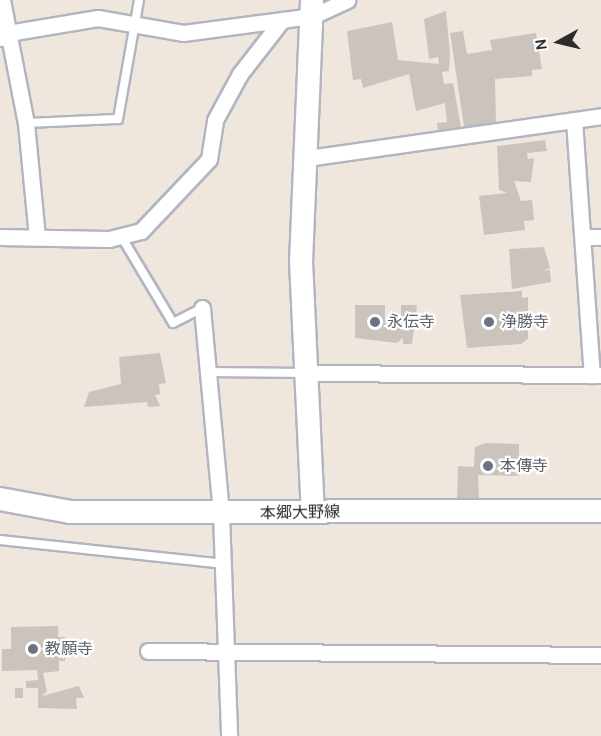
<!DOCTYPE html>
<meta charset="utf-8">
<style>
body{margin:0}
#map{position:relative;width:601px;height:736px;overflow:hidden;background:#efe7de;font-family:Karla,"Noto Sans JP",sans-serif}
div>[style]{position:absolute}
.building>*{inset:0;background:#cac4bd;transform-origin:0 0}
.roads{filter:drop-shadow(2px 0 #b2b5c1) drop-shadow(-2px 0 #b2b5c1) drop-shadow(0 2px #b2b5c1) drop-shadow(0 -2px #b2b5c1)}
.lane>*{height:8px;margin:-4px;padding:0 4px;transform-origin:4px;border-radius:4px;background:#fff}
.street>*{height:15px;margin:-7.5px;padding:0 7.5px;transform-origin:7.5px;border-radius:7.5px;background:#fff}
.secondary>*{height:22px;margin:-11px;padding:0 11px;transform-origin:11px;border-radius:11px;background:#fff}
.dots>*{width:16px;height:16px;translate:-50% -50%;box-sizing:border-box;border:3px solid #fff;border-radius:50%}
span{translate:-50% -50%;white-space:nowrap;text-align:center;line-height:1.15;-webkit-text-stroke:4.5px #fff;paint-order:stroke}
.worship-label{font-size:16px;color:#5b616d}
.left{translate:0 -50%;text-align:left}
.street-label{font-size:16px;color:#2c2c2c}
.north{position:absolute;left:529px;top:12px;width:60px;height:60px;-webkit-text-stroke:4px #fff;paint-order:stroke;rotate:262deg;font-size:16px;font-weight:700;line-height:24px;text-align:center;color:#2c2c2c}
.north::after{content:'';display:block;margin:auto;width:21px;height:27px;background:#2c2c2c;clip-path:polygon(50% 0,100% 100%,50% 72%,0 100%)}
</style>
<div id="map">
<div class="building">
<div style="clip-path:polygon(446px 11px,450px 53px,449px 71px,442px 72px,444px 84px,453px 83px,462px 133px,439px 137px,437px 123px,447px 122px,445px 103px,416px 111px,409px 74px,363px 88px,361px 79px,353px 80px,347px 31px,392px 22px,398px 60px,439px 64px,438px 57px,429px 59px,424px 19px)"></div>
<div style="clip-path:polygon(463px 31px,467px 54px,492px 50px,490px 40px,536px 33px,542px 69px,532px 70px,532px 76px,495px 79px,496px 124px,465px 133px,450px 33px)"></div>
<div style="clip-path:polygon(545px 140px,547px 151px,527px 153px,528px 159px,534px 158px,531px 182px,514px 181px,521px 201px,532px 200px,534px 220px,524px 221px,525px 230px,484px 235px,479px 196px,507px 193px,499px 190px,497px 146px)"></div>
<div style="clip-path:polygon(544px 247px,550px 268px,543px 271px,550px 270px,551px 282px,512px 289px,509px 249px)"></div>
<div style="clip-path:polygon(522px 291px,522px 298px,528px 297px,528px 339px,521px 344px,467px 348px,460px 295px)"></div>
<div style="clip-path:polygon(355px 305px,385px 305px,385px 320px,401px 321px,401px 305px,417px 305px,412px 344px,403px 344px,403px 338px,397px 343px,355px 338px)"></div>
<div style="clip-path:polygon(160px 353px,166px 383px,159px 384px,160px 394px,155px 395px,160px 406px,148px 407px,147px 402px,84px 407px,89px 392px,121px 384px,119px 357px)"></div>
<div style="clip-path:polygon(486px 443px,519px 444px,519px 476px,478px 475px,479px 503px,457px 502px,458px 466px,474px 467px,475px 447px)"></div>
<div style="clip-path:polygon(58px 626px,58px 637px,65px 637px,65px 661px,59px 661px,59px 671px,43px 673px,47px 691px,42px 696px,79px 686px,84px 698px,76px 698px,77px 709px,38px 708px,38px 688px,26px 688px,26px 681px,38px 680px,37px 670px,2px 671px,2px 649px,11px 649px,11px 627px)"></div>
<div style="left:23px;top:688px;width:10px;height:8px;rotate:90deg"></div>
</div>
<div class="roads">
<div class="lane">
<div style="left:26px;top:123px;width:92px;rotate:-2.5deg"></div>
<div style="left:118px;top:119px;width:121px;rotate:-80deg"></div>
<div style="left:121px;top:236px;width:101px;rotate:59.1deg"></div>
<div style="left:173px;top:323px;width:33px;rotate:-27deg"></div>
<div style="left:211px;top:372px;width:94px;rotate:0.6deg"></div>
<div style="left:0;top:540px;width:224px;rotate:6.1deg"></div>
</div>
<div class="street">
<div style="left:2px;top:0;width:125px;rotate:79deg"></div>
<div style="left:26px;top:123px;width:115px;rotate:84.5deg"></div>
<div style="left:8px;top:33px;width:91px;rotate:-9.5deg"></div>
<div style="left:98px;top:18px;width:86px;rotate:10deg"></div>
<div style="left:183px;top:33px;width:131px;rotate:-7.5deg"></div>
<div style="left:313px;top:16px;width:38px;rotate:-25deg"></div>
<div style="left:574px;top:120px;width:256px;rotate:86deg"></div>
<div style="left:307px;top:158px;width:297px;rotate:-8.1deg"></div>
<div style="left:0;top:237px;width:109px;rotate:1.1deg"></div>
<div style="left:109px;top:239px;width:33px;rotate:-14deg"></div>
<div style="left:141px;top:231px;width:99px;rotate:-46.6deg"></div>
<div style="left:209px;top:159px;width:39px;rotate:-81deg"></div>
<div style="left:215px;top:120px;width:52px;rotate:-61.5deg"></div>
<div style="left:240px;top:74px;width:68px;rotate:-52.1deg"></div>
<div style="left:584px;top:237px;width:17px"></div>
<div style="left:202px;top:308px;width:207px;rotate:84.7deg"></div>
<div style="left:221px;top:514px;width:222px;rotate:87.9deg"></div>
<div style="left:306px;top:373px;width:295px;rotate:0.4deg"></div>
<div style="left:148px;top:651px;width:453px;rotate:0.5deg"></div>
</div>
<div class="secondary">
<div style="left:312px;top:0;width:261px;rotate:92.4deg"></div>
<div style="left:301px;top:261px;width:251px;rotate:87.3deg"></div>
<div style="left:0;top:35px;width:8px;rotate:-14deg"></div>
<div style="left:0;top:499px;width:71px;rotate:10.5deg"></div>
<div style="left:70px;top:512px;width:531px;rotate:-0.11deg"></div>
</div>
</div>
<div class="dots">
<div style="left:375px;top:322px;background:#6b7280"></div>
<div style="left:489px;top:322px;background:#6b7280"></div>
<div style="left:488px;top:466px;background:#6b7280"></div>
<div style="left:33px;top:649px;background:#6b7280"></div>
</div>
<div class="worship-label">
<span class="left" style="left:387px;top:322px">永伝寺</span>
<span class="left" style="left:501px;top:322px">浄勝寺</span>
<span class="left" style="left:500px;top:466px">本傳寺</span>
<span class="left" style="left:45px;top:649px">教願寺</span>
</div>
<div class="street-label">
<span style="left:300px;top:513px;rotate:-1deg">本郷大野線</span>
</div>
<div class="north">N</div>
</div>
